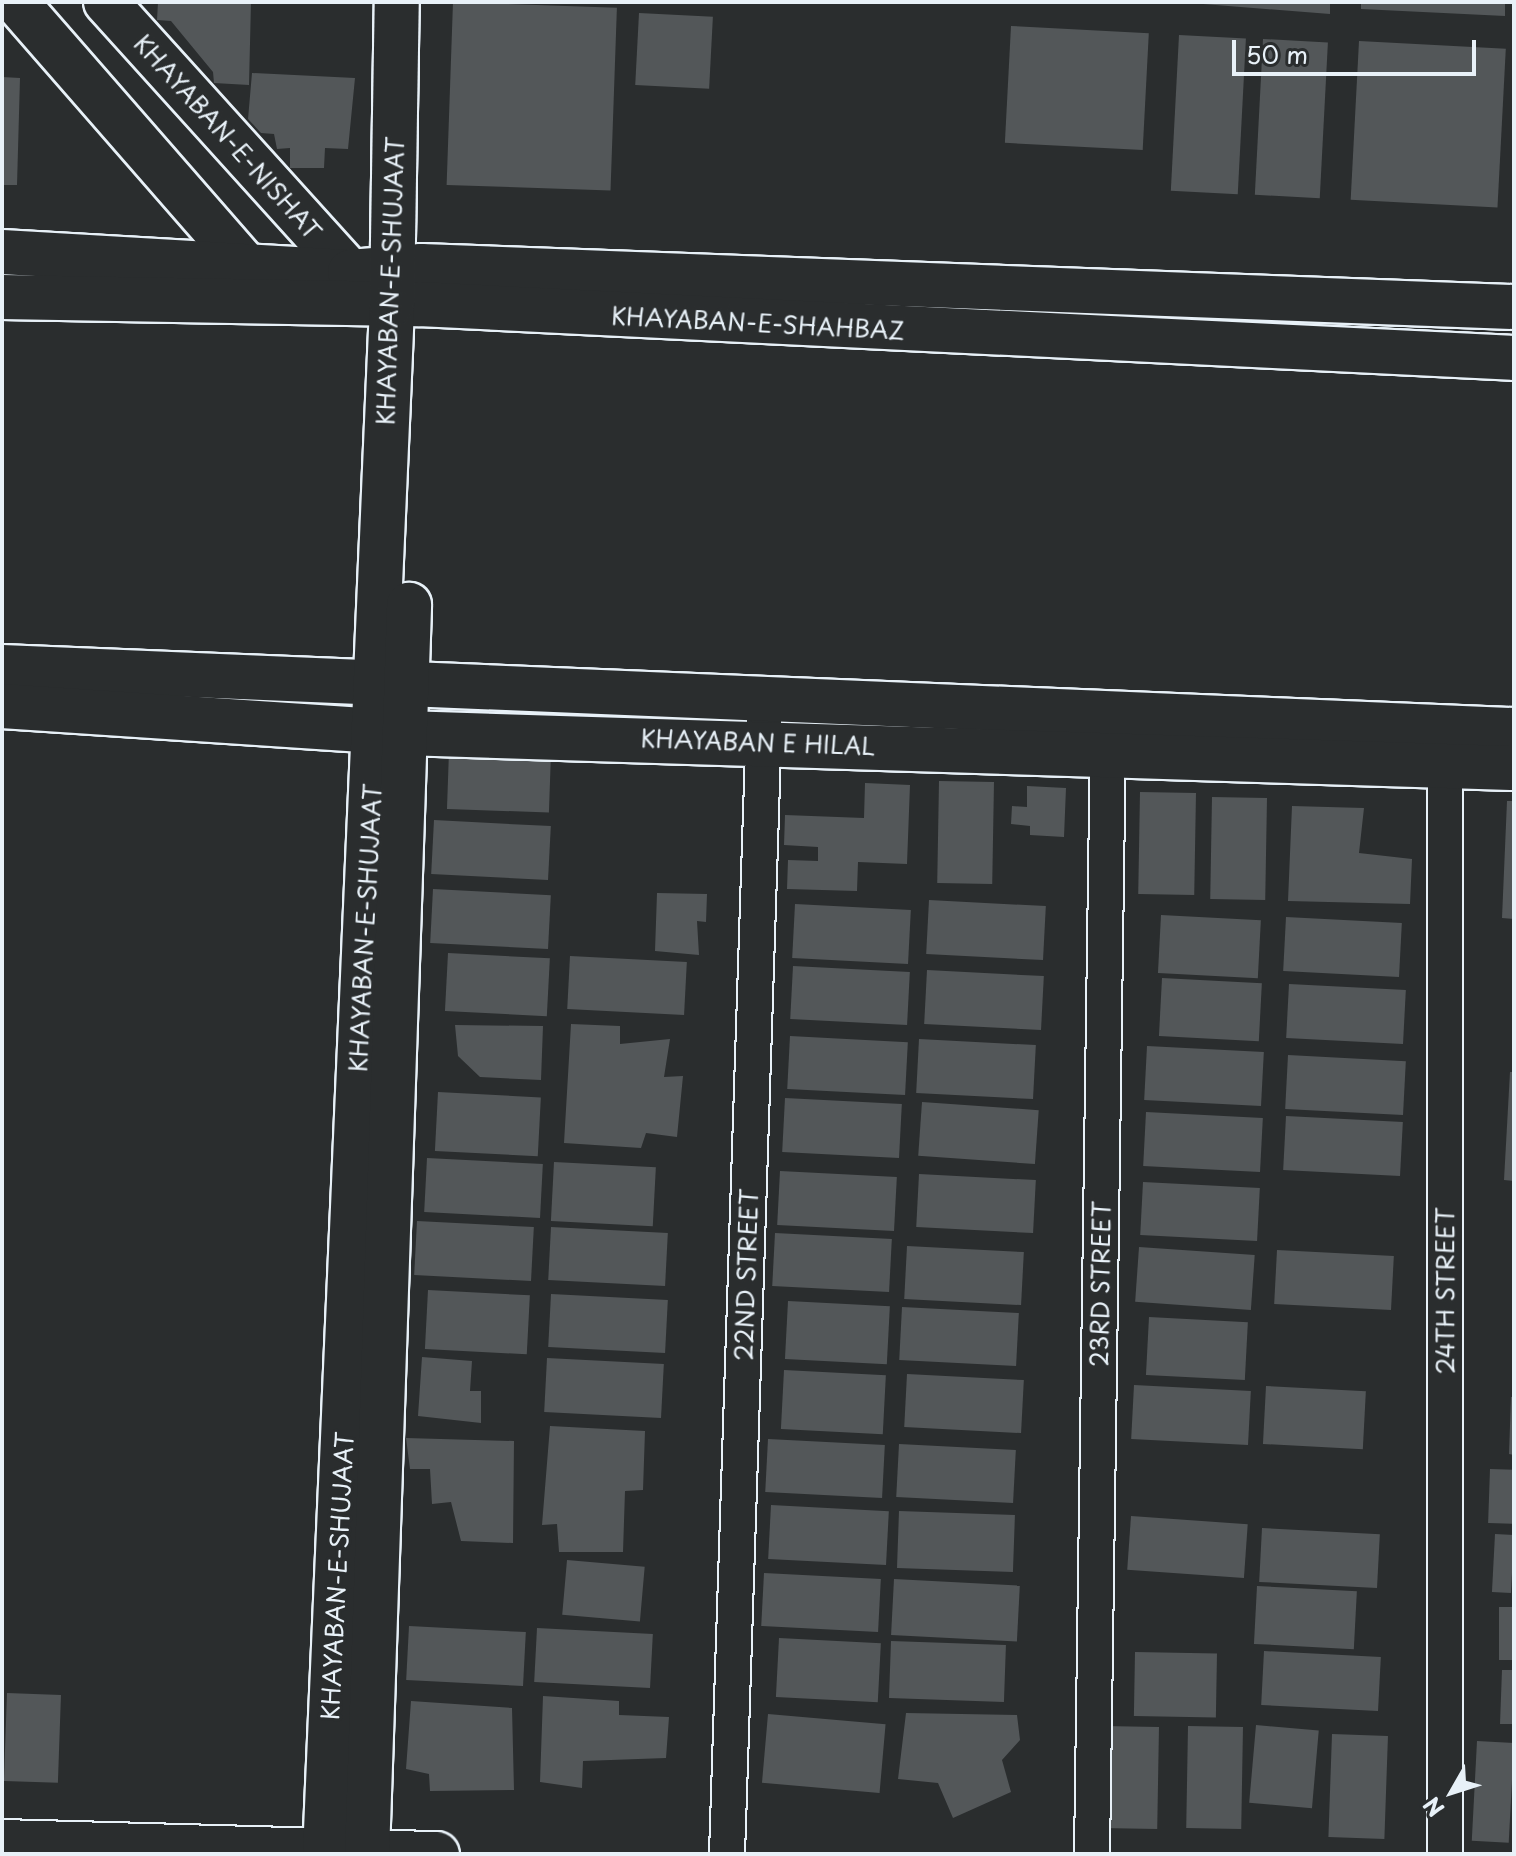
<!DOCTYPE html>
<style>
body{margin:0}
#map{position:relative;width:1516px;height:1856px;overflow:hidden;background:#2a2d2e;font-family:"Playpen Sans",sans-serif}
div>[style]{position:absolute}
.building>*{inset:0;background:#535759;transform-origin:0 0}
.roads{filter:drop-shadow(2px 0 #e8f1f8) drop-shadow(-2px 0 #e8f1f8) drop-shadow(0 2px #e8f1f8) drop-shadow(0 -2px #e8f1f8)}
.street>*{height:34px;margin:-17px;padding:0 17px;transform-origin:17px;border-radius:17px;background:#2a2d2e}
.secondary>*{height:44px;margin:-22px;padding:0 22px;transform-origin:22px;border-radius:22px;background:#2a2d2e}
span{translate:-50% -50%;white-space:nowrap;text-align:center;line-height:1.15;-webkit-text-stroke:6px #2a2d2e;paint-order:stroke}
.street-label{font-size:24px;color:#e8f1f8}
.frame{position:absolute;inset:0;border:4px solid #e8f1f8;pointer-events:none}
.north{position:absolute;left:1412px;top:1752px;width:80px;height:80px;-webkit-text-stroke:6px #2a2d2e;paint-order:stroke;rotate:231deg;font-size:22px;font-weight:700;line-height:32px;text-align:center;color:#e8f1f8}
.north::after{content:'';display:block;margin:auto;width:28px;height:36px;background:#e8f1f8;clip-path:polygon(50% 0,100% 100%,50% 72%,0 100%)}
.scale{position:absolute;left:1232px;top:40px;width:244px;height:36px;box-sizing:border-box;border:4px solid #e8f1f8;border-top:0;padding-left:10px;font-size:24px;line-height:28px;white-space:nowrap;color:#e8f1f8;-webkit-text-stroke:6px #2a2d2e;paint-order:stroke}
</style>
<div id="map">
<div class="building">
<div style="clip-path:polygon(158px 2px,251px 2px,249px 85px,214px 83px,213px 72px,171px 21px,157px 20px)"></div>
<div style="left:453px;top:2px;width:164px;height:183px;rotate:2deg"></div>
<div style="clip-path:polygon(1178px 2px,1330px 2px,1330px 14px)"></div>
<div style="clip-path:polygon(1361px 2px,1505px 2px,1505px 16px,1361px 9px)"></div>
<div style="left:639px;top:13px;width:74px;height:72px;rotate:3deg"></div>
<div style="left:1011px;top:26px;width:138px;height:117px;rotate:3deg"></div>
<div style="left:1179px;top:35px;width:67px;height:156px;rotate:3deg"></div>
<div style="left:1263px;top:39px;width:65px;height:156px;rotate:3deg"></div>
<div style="left:1359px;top:41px;width:147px;height:159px;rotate:3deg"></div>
<div style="clip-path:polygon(252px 73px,355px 78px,348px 149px,325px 148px,324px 168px,290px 168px,290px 148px,277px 149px,274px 134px,261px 133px,248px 119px)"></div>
<div style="clip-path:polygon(2px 77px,20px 78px,17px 185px,2px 185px)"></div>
<div style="left:449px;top:751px;width:102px;height:58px;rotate:2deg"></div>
<div style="left:939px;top:781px;width:55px;height:102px;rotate:1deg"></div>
<div style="clip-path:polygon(865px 783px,910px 785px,907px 864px,858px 862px,857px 891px,787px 889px,788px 860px,818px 861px,818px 847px,784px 845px,785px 815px,864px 818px)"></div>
<div style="clip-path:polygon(1027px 786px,1066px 788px,1064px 837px,1030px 835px,1030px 826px,1011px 824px,1012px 806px,1027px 807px)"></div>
<div style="left:1140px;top:792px;width:56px;height:102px;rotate:1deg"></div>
<div style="left:1212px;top:797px;width:55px;height:102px;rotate:1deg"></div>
<div style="clip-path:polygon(1507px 801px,1514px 801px,1514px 919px,1502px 918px)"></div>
<div style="clip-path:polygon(1292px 806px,1364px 808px,1359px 853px,1412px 859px,1410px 904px,1288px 901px)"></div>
<div style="left:434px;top:820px;width:117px;height:54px;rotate:3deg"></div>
<div style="left:433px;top:889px;width:118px;height:54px;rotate:3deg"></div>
<div style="clip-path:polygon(657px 893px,707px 894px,706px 922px,697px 921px,699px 955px,655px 951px)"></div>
<div style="left:929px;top:900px;width:117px;height:54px;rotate:3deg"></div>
<div style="left:795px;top:904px;width:116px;height:54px;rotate:3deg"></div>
<div style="left:1161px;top:915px;width:100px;height:58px;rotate:3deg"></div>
<div style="left:1286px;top:917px;width:116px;height:54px;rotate:3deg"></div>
<div style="left:448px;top:953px;width:102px;height:58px;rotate:3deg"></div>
<div style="left:570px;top:956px;width:117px;height:53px;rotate:3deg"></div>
<div style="left:793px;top:966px;width:117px;height:53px;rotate:3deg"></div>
<div style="left:927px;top:970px;width:117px;height:54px;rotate:3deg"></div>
<div style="left:1162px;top:978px;width:100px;height:58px;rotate:3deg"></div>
<div style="left:1289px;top:984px;width:117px;height:54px;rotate:3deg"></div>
<div style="clip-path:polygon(571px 1024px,620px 1026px,620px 1044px,670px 1039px,664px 1077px,683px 1076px,677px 1137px,646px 1133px,641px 1148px,564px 1143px)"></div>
<div style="clip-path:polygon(455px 1025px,543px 1026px,541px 1080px,480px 1077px,458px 1056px)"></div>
<div style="left:790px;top:1036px;width:118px;height:53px;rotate:3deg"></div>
<div style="left:919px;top:1039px;width:117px;height:54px;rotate:3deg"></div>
<div style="left:1147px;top:1046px;width:117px;height:54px;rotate:3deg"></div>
<div style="left:1288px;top:1055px;width:118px;height:54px;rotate:3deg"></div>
<div style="clip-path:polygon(1510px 1072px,1514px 1072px,1514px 1181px,1504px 1180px)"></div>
<div style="left:438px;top:1092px;width:103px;height:59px;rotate:3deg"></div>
<div style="left:785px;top:1098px;width:117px;height:54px;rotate:3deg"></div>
<div style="left:922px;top:1102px;width:117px;height:54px;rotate:4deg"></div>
<div style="left:1146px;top:1112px;width:117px;height:54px;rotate:3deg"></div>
<div style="left:1286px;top:1116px;width:117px;height:54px;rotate:3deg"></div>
<div style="left:427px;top:1158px;width:116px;height:54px;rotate:3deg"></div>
<div style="left:554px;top:1162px;width:102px;height:59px;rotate:3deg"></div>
<div style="left:780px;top:1171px;width:117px;height:54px;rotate:3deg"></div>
<div style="left:919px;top:1174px;width:117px;height:53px;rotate:3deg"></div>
<div style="left:1143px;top:1182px;width:117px;height:53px;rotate:3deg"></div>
<div style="left:417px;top:1221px;width:117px;height:54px;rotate:3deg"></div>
<div style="left:551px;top:1227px;width:117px;height:53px;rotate:3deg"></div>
<div style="left:775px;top:1233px;width:117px;height:53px;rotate:3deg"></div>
<div style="left:907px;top:1246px;width:117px;height:53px;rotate:3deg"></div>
<div style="left:1139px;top:1247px;width:116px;height:55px;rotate:4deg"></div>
<div style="left:1277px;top:1250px;width:117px;height:54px;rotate:3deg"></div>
<div style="left:428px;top:1290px;width:102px;height:59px;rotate:3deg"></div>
<div style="left:551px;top:1294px;width:117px;height:53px;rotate:3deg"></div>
<div style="left:788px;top:1301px;width:102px;height:58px;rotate:3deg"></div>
<div style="left:902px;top:1307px;width:117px;height:53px;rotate:3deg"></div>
<div style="left:1149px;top:1317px;width:99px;height:58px;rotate:3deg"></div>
<div style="clip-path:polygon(422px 1357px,472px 1361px,470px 1391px,481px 1391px,481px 1423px,418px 1416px)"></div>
<div style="left:547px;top:1358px;width:117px;height:54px;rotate:3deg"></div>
<div style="left:784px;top:1370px;width:102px;height:59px;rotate:3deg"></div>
<div style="left:907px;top:1374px;width:117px;height:53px;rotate:3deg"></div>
<div style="left:1134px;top:1385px;width:117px;height:54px;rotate:3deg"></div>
<div style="left:1266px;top:1386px;width:100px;height:58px;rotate:3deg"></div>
<div style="clip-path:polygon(1511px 1397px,1514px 1397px,1514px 1455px,1509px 1454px)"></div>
<div style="clip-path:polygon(550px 1426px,645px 1431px,643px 1490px,625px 1491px,623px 1552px,559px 1552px,557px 1524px,542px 1525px)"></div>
<div style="clip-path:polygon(406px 1438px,514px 1441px,513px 1543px,461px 1541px,451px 1502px,432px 1504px,430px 1469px,410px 1469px)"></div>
<div style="left:768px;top:1439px;width:117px;height:53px;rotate:3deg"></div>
<div style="left:899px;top:1444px;width:117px;height:53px;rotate:3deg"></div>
<div style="left:1490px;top:1469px;width:24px;height:54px;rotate:2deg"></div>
<div style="left:771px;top:1505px;width:118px;height:54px;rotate:3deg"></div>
<div style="left:899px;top:1511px;width:116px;height:57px;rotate:2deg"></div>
<div style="left:1131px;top:1516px;width:117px;height:54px;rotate:4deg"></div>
<div style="left:1262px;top:1528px;width:118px;height:54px;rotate:3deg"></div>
<div style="left:1495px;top:1534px;width:19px;height:58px;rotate:3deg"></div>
<div style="left:567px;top:1560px;width:78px;height:55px;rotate:5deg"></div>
<div style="left:764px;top:1573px;width:117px;height:53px;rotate:3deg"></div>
<div style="left:894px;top:1579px;width:126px;height:56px;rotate:3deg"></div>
<div style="left:1257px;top:1586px;width:100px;height:58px;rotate:3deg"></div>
<div style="left:1499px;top:1607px;width:15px;height:53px"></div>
<div style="left:409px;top:1626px;width:117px;height:54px;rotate:3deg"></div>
<div style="left:537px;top:1628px;width:116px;height:54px;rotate:3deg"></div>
<div style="left:779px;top:1638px;width:102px;height:59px;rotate:3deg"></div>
<div style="left:891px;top:1641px;width:115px;height:57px;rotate:2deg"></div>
<div style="left:1264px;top:1651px;width:117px;height:54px;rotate:3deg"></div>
<div style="left:1135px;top:1652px;width:82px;height:64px;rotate:1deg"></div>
<div style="clip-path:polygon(1502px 1670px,1514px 1670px,1514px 1724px,1500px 1724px)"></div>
<div style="left:7px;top:1693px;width:54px;height:88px;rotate:2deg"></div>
<div style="clip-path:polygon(543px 1696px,619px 1701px,619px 1715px,669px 1717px,666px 1758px,583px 1761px,582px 1788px,540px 1782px)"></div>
<div style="clip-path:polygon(411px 1701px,512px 1708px,514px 1790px,430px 1791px,429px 1774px,406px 1769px)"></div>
<div style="clip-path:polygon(906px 1713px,1017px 1715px,1020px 1740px,1002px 1760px,1011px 1792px,953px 1818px,938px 1783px,898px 1779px)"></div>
<div style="left:768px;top:1714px;width:118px;height:69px;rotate:5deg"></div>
<div style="left:1256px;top:1725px;width:63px;height:78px;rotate:5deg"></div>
<div style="left:1103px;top:1726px;width:56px;height:102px;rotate:1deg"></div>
<div style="left:1188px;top:1726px;width:55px;height:102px;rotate:1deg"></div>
<div style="left:1332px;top:1734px;width:56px;height:103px;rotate:2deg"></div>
<div style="left:1477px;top:1741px;width:37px;height:100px;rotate:3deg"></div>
</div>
<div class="roads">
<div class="street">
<div style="left:727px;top:1854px;width:1135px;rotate:-88.13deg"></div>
<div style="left:1092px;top:1854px;width:1123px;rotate:-89.18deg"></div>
<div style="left:1445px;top:1854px;width:1110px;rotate:-90deg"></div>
</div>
<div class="secondary">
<div style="left:16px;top:2px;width:344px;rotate:48.9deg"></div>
<div style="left:106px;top:2px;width:364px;rotate:47.9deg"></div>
<div style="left:2px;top:252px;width:349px;rotate:3.3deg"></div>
<div style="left:350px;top:272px;width:71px;rotate:-4.8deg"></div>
<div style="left:421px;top:266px;width:1094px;rotate:2.15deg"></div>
<div style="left:2px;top:297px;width:417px;rotate:1deg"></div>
<div style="left:419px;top:304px;width:1096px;rotate:2.82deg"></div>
<div style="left:2px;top:667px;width:1513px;rotate:2.39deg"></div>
<div style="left:2px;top:706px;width:403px;rotate:3.8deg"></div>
<div style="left:404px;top:733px;width:1111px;rotate:1.81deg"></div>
<div style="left:2px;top:1842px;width:435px;rotate:1.6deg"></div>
<div style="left:325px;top:1854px;width:1551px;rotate:-87.52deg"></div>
<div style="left:392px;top:304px;width:302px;rotate:-89.1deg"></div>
<div style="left:367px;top:1854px;width:1250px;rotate:-88.07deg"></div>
</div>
</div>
<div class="street-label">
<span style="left:228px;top:137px;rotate:48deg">KHAYABAN-E-NISHAT</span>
<span style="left:390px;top:281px;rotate:-88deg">KHAYABAN-E-SHUJAAT</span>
<span style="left:758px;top:323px;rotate:3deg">KHAYABAN-E-SHAHBAZ</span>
<span style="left:758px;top:742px;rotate:2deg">KHAYABAN E HILAL</span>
<span style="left:365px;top:928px;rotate:-87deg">KHAYABAN-E-SHUJAAT</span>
<span style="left:746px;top:1275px;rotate:-88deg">22ND STREET</span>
<span style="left:1100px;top:1284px;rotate:-89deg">23RD STREET</span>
<span style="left:1445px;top:1291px;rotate:-90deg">24TH STREET</span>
<span style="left:337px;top:1576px;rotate:-87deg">KHAYABAN-E-SHUJAAT</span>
</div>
<div class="frame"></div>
<div class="north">N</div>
<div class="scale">50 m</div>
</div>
